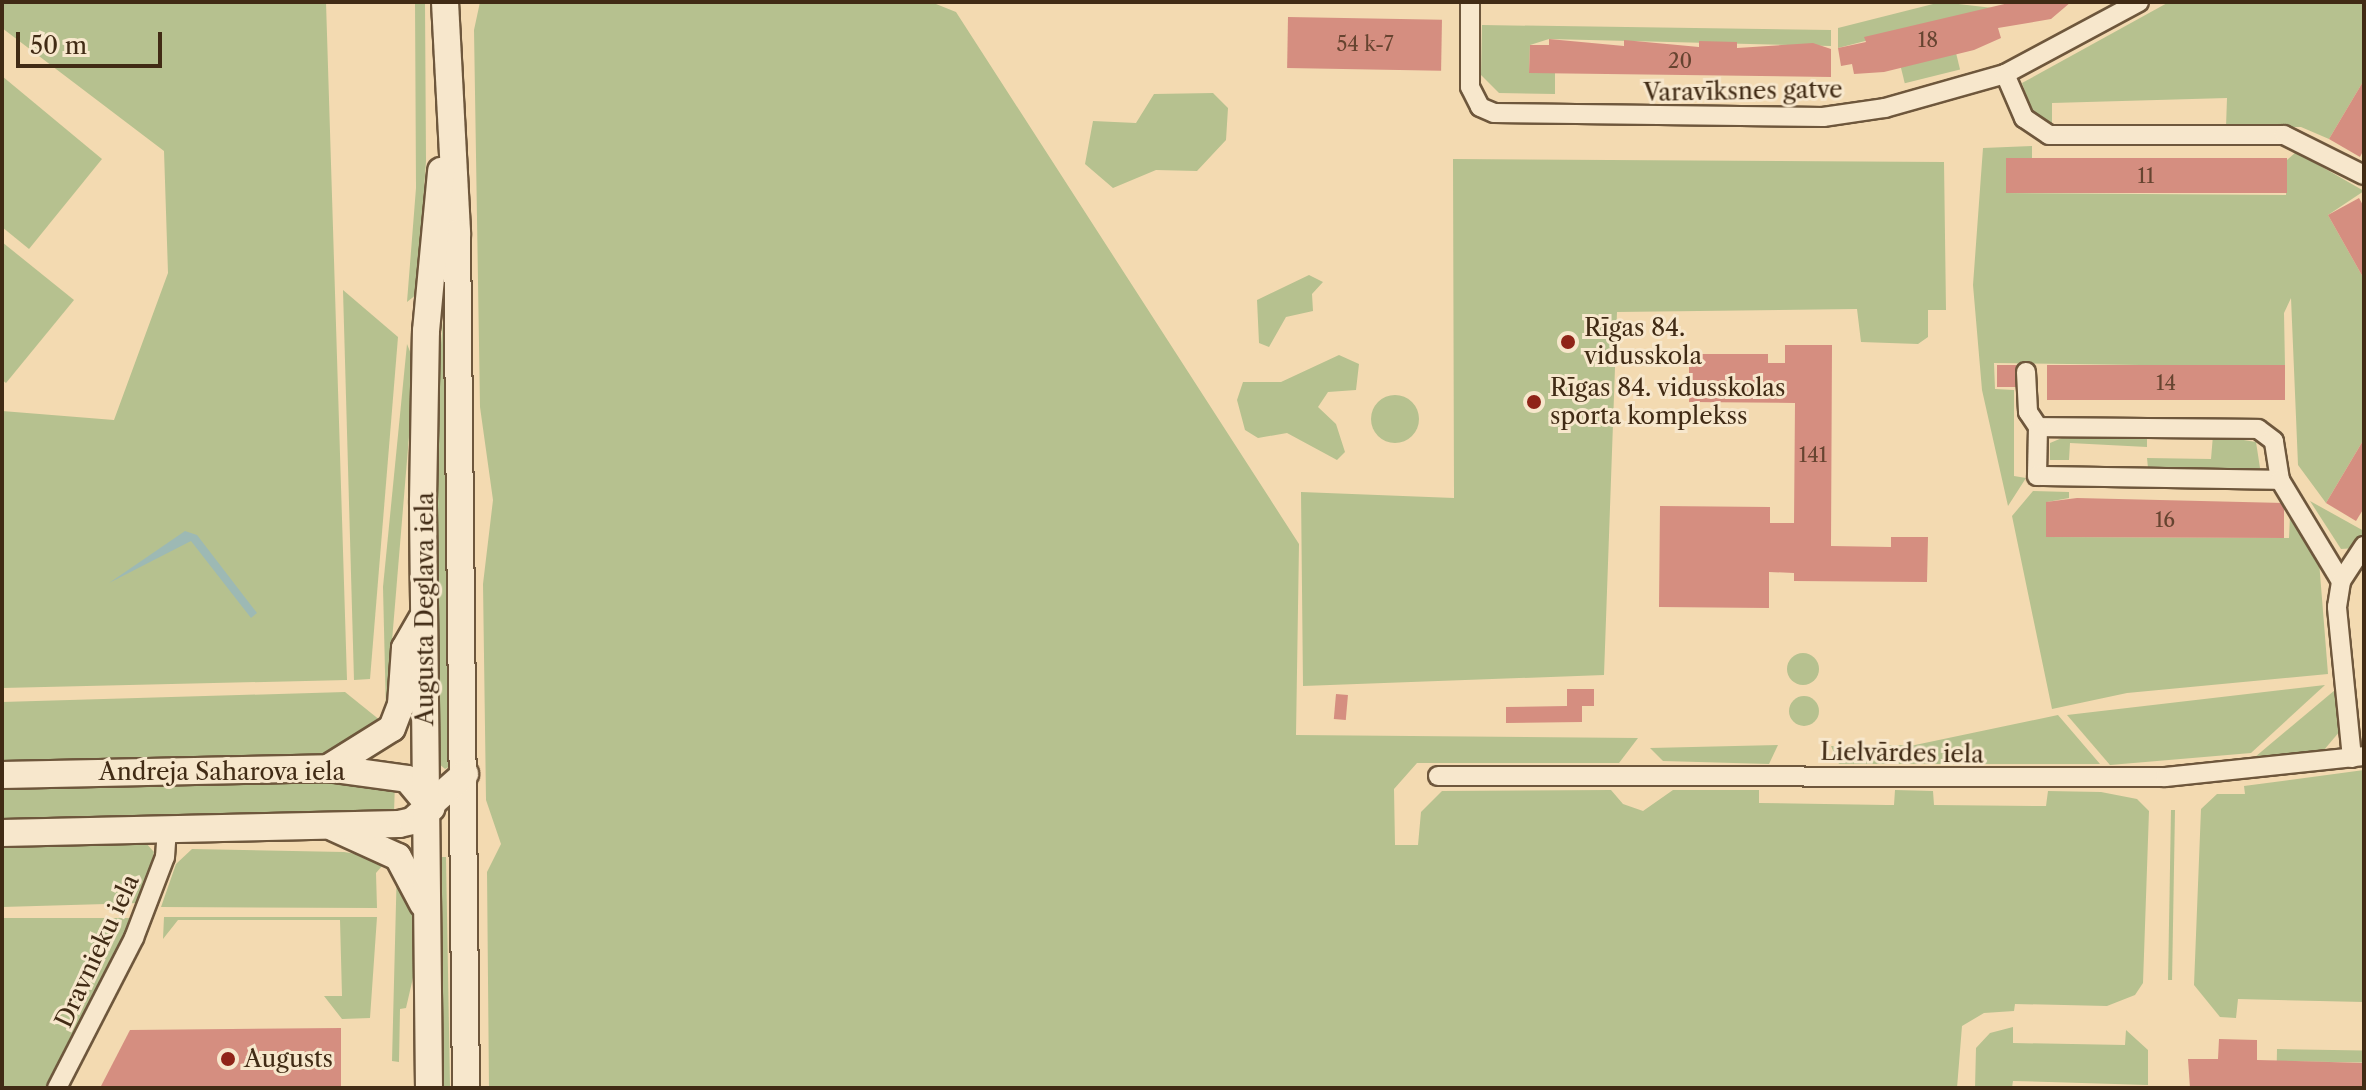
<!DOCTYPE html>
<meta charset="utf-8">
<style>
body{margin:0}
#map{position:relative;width:2366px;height:1090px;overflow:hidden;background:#f3dab1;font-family:"Libre Caslon Text",serif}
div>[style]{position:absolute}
.green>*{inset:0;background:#b6c18f;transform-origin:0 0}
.round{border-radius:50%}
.water>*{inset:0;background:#9db9b4}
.building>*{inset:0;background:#d58e80;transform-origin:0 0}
.roads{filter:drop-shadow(2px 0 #6e573c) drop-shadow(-2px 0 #6e573c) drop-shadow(0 2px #6e573c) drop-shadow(0 -2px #6e573c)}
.street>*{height:18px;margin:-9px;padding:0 9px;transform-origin:9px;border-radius:9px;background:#f7e7cc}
.secondary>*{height:26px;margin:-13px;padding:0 13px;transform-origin:13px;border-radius:13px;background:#f7e7cc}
.dots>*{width:22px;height:22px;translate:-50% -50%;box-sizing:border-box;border:4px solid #f7e7cc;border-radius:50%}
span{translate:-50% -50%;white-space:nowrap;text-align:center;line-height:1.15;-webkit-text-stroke:6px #f7e7cc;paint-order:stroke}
.number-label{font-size:20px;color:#664430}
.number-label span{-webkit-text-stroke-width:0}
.street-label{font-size:24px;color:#412b15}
.poi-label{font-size:24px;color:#412b15}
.left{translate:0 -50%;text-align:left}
.frame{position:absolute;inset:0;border:4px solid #412b15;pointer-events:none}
.scale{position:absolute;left:16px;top:32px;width:146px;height:36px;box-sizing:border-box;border:4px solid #412b15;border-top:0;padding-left:10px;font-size:24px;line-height:28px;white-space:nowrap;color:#412b15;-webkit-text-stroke:6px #f7e7cc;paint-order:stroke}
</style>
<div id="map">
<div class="green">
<div style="clip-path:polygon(2px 2px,326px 2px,347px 680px,2px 688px,2px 411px,114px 420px,168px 273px,164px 151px,2px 28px)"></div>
<div style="clip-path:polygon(415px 2px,425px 2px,426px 161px,417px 294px,407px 302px,416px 188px)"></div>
<div style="clip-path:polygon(480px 2px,931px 2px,956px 12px,1299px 544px,1296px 735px,1638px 738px,1619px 763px,1417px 763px,1394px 789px,1395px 845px,1418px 845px,1421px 812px,1442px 791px,1611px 790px,1623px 804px,1643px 811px,1673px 790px,1759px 790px,1759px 803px,1887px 805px,1894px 805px,1895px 790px,1933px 791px,1934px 805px,2046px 806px,2048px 791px,2101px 792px,2137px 799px,2149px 811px,2143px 983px,2135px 995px,2107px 1006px,2015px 1004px,2014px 1011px,1984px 1013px,1962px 1026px,1957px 1088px,489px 1088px,487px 872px,501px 844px,486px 800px,483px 584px,493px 500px,480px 407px,474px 30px)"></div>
<div style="clip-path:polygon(1941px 2px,1993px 8px,1838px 48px,1838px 28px)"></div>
<div style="clip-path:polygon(2169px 2px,2364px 2px,2364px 80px,2329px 139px,2301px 127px,2226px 127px,2227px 98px,2052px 103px,2052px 124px,2032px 111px,2022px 83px)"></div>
<div style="clip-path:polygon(1482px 25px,1831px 30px,1831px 46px,1549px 39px,1530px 45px,1529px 72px,1555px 73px,1555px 94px,1499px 93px,1481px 75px)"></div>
<div style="left:1955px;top:49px;width:21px;height:57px;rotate:76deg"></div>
<div style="clip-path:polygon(2px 76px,102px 159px,29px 249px,2px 227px)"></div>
<div style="clip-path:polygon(1213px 93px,1228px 108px,1226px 140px,1197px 171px,1156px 170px,1113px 188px,1085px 164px,1093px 121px,1136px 123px,1154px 94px)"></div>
<div style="clip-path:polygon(2032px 146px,2032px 158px,2006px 158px,2006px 193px,2286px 195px,2287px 160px,2296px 152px,2364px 191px,2328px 215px,2364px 279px,2364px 439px,2326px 503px,2298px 465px,2291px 298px,2284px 313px,2285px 367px,1994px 363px,1995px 389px,2014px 390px,2014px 476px,2026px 478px,2008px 506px,1982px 390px,1973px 285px,1983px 148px)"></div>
<div style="clip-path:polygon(1453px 159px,1944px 162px,1946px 310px,1928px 310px,1928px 337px,1918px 344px,1861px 342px,1857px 309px,1617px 312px,1604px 675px,1303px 686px,1301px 492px,1454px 498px)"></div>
<div style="clip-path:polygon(2px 242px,74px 300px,6px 383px,2px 380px)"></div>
<div style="clip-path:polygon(447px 270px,452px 765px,445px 769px,437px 762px,435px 419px)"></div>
<div style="clip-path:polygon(1309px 275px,1323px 282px,1312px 294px,1313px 311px,1286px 317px,1269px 347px,1259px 343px,1257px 300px)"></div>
<div style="clip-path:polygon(343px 290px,398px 337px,370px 679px,354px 680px)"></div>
<div style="clip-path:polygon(407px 344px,415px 364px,386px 713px,383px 587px)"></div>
<div style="clip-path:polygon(1339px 355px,1359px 364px,1356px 390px,1328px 392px,1318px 407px,1336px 424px,1345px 452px,1337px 460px,1287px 433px,1258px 438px,1245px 430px,1237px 400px,1243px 382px,1281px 382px)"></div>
<div class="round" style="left:1371px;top:395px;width:48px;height:48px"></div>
<div style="clip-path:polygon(2069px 435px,2147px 437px,2147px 447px,2070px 443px,2069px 460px,2050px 460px,2050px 443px)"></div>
<div style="clip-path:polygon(2213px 435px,2256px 442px,2260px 468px,2148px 468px,2147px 458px,2211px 459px)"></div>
<div style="clip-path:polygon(2033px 491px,2069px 492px,2069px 498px,2047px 502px,2047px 537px,2289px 538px,2290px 515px,2319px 561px,2328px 674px,2127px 693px,2052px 709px,2012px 516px)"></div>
<div style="clip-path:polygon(2310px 501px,2364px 531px,2356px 548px,2341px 549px)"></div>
<div class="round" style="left:1787px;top:653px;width:32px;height:32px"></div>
<div style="clip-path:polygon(2325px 685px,2251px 753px,2110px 765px,2067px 715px)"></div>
<div style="clip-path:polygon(2335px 690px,2340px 731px,2324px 750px,2255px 757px)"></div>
<div style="clip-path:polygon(345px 692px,381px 721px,323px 755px,2px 762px,2px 702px)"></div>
<div class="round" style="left:1789px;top:696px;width:30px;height:30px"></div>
<div style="clip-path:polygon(2058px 715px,2100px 764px,1839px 764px,1831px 746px,1915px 745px)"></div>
<div style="clip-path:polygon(1778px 745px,1769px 764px,1663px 761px,1650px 748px)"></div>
<div style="clip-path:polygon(2364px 770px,2364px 1002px,2238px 999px,2236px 1018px,2220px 1017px,2194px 985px,2201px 809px,2217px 794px,2245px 794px,2244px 786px)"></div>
<div style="clip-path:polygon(371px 780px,395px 783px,394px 812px,2px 819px,2px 788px)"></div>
<div style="left:2175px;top:810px;width:170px;height:4px;rotate:91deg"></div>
<div style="clip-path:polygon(145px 842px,154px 852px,140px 903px,2px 907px,2px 846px)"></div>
<div style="clip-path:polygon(192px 849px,344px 852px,388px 859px,376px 873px,377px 908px,161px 907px,176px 864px)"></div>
<div style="left:446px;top:857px;width:231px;height:7px;rotate:89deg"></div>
<div style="clip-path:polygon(397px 864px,414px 903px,415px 969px,406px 1008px,400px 1009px,399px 1062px,392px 1061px)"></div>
<div style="clip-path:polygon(164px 917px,377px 917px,370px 1018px,342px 1019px,324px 996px,342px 996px,340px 920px,178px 920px,163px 939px)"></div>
<div style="clip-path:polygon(2px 918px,137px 918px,47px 1088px,2px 1088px)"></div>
<div style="clip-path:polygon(2013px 1027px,2013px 1043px,2125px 1045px,2126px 1030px,2148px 1050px,2148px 1085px,2013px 1081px,2012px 1088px,1975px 1088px,1976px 1048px,1990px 1033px)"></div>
<div style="left:2277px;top:1049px;width:87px;height:12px;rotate:1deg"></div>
</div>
<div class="water">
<div style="clip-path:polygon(185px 531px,197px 535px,257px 613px,251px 618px,191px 541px,109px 583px)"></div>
</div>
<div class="building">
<div style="clip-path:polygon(2013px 2px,2071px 2px,2051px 19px,1998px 28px,2001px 38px,1974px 50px,1884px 72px,1854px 74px,1852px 64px,1841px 66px,1838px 48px,1866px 42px,1864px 37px)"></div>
<div style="left:1288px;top:17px;width:154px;height:51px;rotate:1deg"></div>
<div style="clip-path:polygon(1549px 39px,1624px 46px,1624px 40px,1699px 47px,1699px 41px,1737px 42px,1737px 48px,1813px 43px,1831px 49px,1831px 77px,1529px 73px,1530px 45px,1549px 45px)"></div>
<div style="clip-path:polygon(2364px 80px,2364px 149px,2360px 157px,2329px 139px)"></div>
<div style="left:2006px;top:158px;width:281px;height:35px"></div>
<div style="clip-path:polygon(2359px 198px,2364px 207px,2364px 279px,2328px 215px)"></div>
<div style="clip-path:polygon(1785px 345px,1832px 345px,1831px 546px,1891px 547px,1891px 537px,1928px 537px,1927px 582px,1794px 581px,1794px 573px,1769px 572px,1769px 608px,1659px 607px,1660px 506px,1770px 507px,1770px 523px,1794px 523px,1795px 403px,1689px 402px,1689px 354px,1768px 354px,1768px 363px,1785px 363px)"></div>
<div style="left:1997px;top:365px;width:20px;height:22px"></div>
<div style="left:2047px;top:365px;width:238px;height:35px"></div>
<div style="clip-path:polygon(2364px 439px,2364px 508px,2356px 521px,2326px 503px)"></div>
<div style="clip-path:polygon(2077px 498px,2284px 503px,2284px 538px,2046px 537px,2046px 502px)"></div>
<div style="clip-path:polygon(1567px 689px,1594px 689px,1594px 706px,1582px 706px,1582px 722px,1506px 723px,1506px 707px,1567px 706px)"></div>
<div style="left:1336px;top:694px;width:12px;height:25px;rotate:5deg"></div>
<div style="clip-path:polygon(341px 1028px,341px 1088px,100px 1088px,130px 1030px)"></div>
<div style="clip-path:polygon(2219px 1039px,2257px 1040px,2257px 1060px,2364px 1063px,2364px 1088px,2190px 1088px,2188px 1059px,2218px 1059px)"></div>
</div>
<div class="roads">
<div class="street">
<div style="left:1470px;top:2px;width:85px;rotate:90deg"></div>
<div style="left:1470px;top:87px;width:22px;rotate:63deg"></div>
<div style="left:1480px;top:107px;width:15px;rotate:23deg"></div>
<div style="left:1494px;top:113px;width:329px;rotate:0.7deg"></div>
<div style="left:1823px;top:117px;width:63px;rotate:-8.3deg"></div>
<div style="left:1885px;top:108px;width:125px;rotate:-15.8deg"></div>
<div style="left:2005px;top:74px;width:152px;rotate:-28.2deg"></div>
<div style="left:2005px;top:74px;width:48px;rotate:66.6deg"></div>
<div style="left:2024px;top:118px;width:30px;rotate:34deg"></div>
<div style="left:2049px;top:135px;width:235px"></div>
<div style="left:2284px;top:135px;width:89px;rotate:26.6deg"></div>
<div style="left:2026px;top:372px;width:40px;rotate:87.1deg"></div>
<div style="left:2028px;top:412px;width:18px;rotate:56deg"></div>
<div style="left:2280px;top:480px;width:39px;rotate:-99deg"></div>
<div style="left:2274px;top:441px;width:20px;rotate:-143deg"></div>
<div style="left:2258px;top:429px;width:220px;rotate:-179.5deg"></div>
<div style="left:2038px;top:427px;width:49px;rotate:91.2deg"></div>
<div style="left:2037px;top:476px;width:243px;rotate:0.9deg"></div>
<div style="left:2280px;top:480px;width:118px;rotate:58.9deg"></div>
<div style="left:2352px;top:758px;width:152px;rotate:-95.7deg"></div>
<div style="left:2337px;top:607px;width:26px;rotate:-81deg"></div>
<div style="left:2341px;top:581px;width:42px;rotate:-56.7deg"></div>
<div style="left:1438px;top:776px;width:727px;rotate:0.08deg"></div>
<div style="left:2165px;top:777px;width:200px;rotate:-6deg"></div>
<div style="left:57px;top:1088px;width:169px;rotate:-62.8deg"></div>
<div style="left:134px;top:938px;width:87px;rotate:-69.1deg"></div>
<div style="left:165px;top:857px;width:26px;rotate:-86deg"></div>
</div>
<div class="secondary">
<div style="left:445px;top:2px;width:231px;rotate:87deg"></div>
<div style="left:457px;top:233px;width:855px;rotate:89.4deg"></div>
<div style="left:328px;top:768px;width:75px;rotate:-32deg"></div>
<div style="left:392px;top:728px;width:25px;rotate:-69deg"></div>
<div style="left:401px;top:705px;width:57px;rotate:-86deg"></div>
<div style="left:405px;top:648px;width:34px;rotate:-60deg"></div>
<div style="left:2px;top:775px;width:326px;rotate:-1.2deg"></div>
<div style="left:328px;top:768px;width:80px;rotate:7.9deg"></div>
<div style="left:407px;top:779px;width:38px;rotate:50deg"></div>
<div style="left:334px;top:828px;width:70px;rotate:24.4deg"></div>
<div style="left:398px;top:857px;width:53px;rotate:62deg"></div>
<div style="left:2px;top:833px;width:397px;rotate:-1.3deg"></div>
<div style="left:399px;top:824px;width:13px;rotate:-13deg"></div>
<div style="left:412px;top:821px;width:71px;rotate:-41.6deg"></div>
<div style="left:429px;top:1088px;width:587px;rotate:-90.59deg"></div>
<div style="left:423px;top:501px;width:170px;rotate:-89deg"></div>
<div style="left:426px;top:331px;width:161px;rotate:-84.6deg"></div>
</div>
</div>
<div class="dots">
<div style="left:1568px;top:342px;background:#8f2418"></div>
<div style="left:1534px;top:402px;background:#8f2418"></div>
<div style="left:228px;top:1059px;background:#8f2418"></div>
</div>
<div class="number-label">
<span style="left:1928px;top:40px">18</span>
<span style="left:1365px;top:44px">54 k-7</span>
<span style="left:1680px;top:61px">20</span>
<span style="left:2146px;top:176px">11</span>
<span style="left:2166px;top:383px">14</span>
<span style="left:1813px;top:455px">141</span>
<span style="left:2165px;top:520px">16</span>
</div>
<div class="street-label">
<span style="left:1743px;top:91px;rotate:-1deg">Varavīksnes gatve</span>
<span style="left:425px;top:609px;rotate:-90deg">Augusta Deglava iela</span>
<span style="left:1902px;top:753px;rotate:1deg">Lielvārdes iela</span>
<span style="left:222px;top:772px">Andreja Saharova iela</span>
<span style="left:97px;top:951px;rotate:-65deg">Dravnieku iela</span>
</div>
<div class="poi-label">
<span class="left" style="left:1584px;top:342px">Rīgas 84.<br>vidusskola</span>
<span class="left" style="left:1550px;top:402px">Rīgas 84. vidusskolas<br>sporta komplekss</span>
<span class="left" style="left:244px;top:1059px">Augusts</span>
</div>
<div class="frame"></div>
<div class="scale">50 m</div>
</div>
